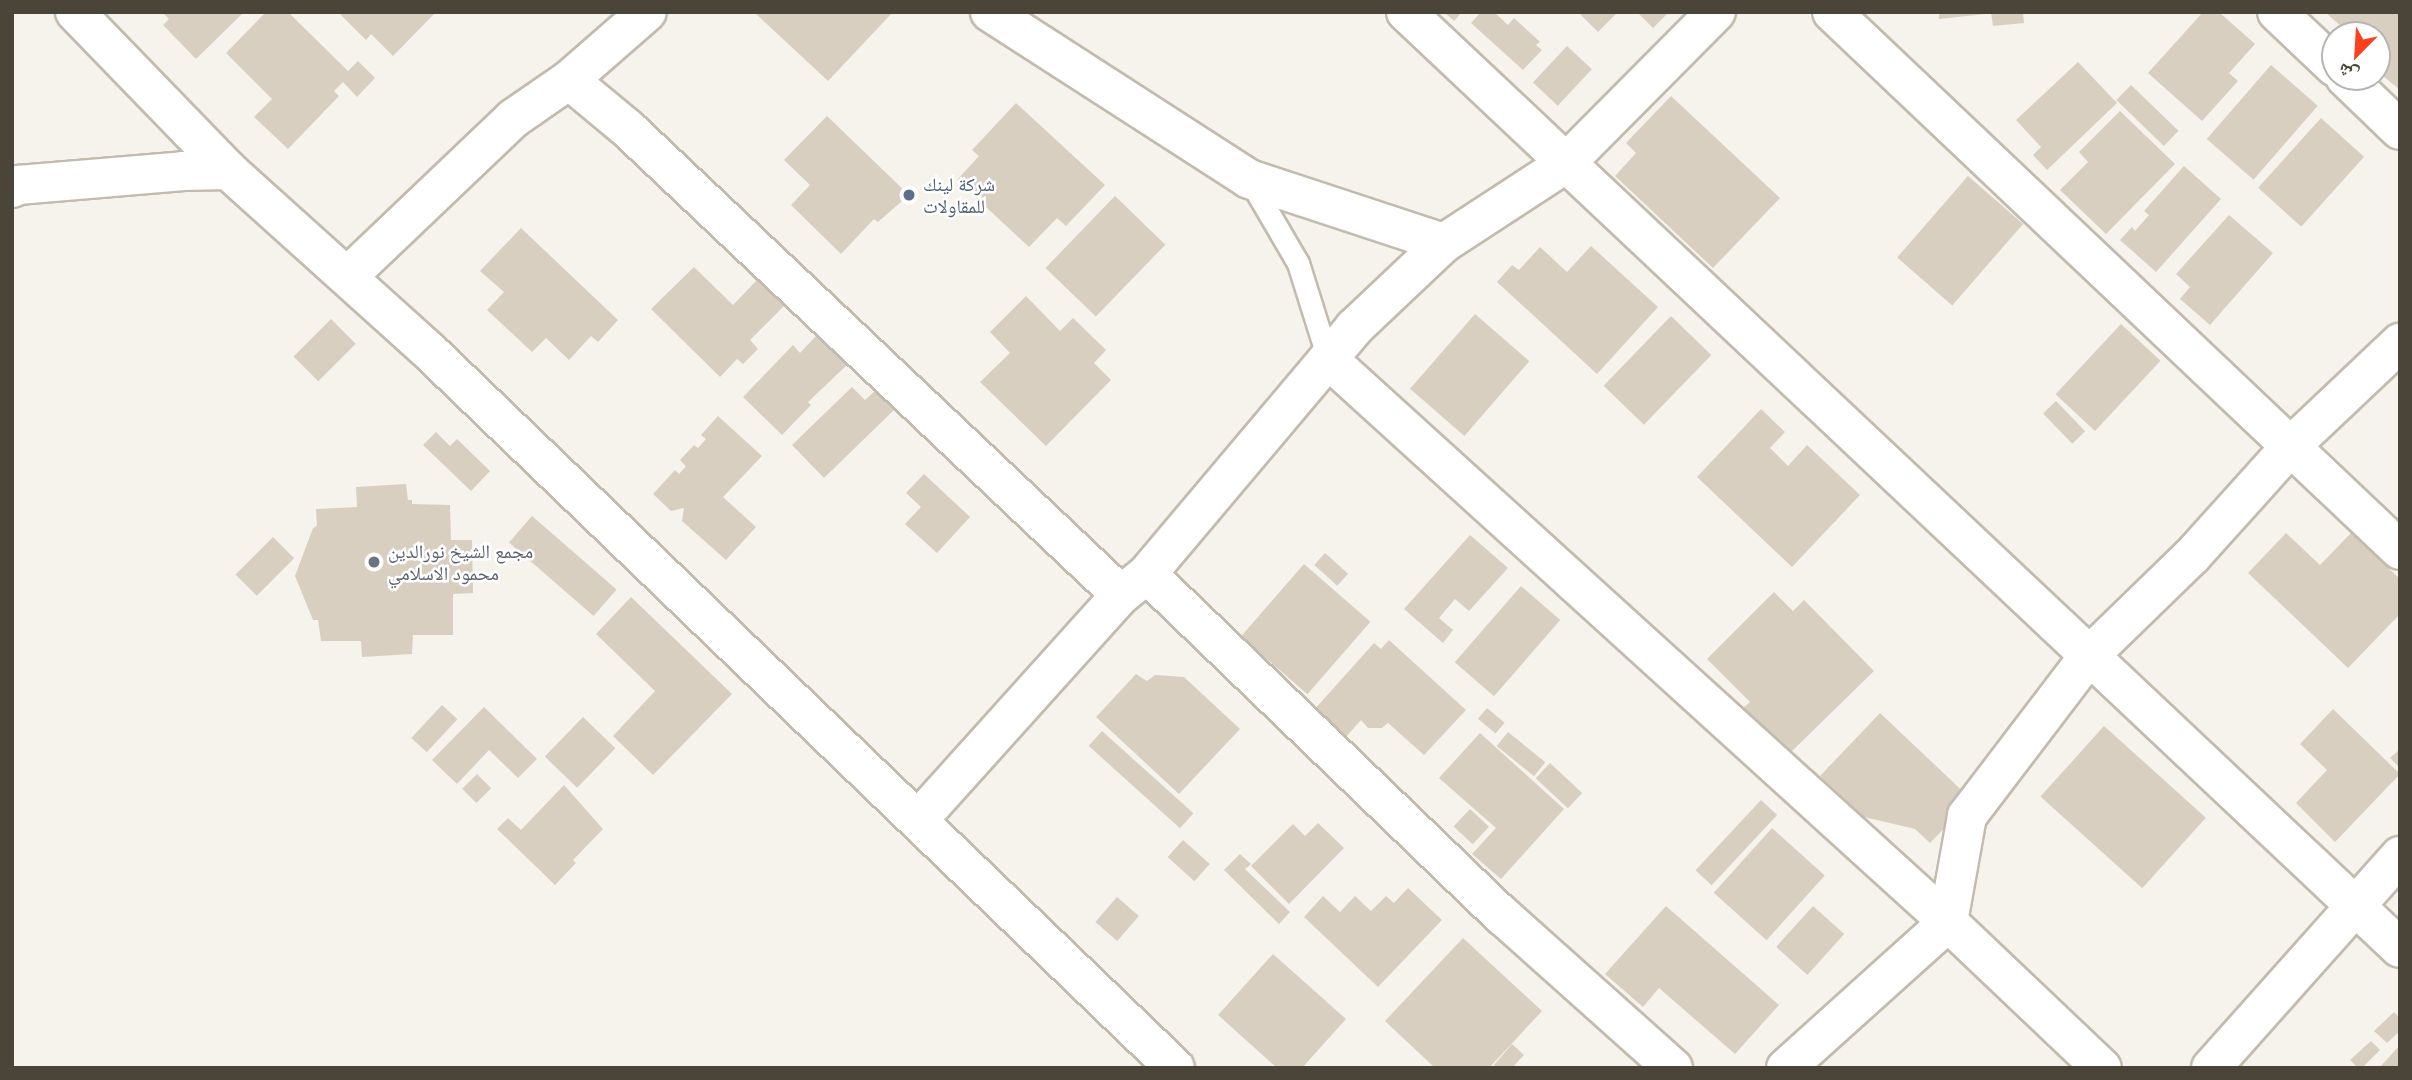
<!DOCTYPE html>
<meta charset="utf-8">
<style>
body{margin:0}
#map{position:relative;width:2412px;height:1080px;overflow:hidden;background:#f6f3ec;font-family:Lato,"Noto Naskh Arabic",sans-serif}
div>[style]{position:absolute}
.building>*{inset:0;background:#d8cfc1;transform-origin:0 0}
.roads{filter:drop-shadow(2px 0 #c2bbae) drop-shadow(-2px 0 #c2bbae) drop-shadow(0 2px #c2bbae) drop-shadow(0 -2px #c2bbae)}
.lane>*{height:21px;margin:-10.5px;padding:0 10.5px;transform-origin:10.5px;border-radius:10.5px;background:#fff}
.street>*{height:38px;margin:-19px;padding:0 19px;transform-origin:19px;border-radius:19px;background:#fff}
.dots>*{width:19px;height:19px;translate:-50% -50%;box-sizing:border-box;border:4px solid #fff;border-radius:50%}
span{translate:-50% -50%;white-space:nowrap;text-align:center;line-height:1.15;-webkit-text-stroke:5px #fff;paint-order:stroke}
.service-label{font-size:19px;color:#4e5e75}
.left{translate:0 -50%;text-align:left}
.worship-label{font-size:19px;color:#5b616d}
.frame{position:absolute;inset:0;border:14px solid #4b4439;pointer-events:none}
.north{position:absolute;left:2321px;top:21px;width:70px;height:70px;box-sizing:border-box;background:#fff;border:2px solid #b7b4b0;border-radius:50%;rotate:204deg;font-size:19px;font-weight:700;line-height:28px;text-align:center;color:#4b4439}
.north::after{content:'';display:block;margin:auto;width:24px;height:32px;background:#fc3f1d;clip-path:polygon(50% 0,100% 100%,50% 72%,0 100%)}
</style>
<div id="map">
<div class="building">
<div style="clip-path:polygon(162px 12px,244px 12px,196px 59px,163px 25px,169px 19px)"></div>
<div style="clip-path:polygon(266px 12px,288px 12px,348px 71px,358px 61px,375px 78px,357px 97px,343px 82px,334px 91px,339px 96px,288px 149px,254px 117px,272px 99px,226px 53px)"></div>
<div style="clip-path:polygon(338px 12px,436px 12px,393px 56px,371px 34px,366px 40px)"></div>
<div style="clip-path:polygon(754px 12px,893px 12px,828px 81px)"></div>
<div style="clip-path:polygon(1444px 12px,1462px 12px,1454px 21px)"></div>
<div style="clip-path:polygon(1481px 12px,1494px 12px,1508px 25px,1514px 18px,1540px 42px,1536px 45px,1542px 50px,1523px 70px,1471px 23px)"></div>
<div style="clip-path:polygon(1578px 12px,1618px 12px,1598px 32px)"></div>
<div style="clip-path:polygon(1637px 12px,1669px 12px,1653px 28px)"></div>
<div style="clip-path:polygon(1939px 12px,1985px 12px,1985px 14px,1939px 19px)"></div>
<div style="clip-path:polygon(1991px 12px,2023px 12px,2024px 23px,1993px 26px)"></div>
<div style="clip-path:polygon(2203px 12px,2219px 12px,2255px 44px,2229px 73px,2238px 81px,2202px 121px,2148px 73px)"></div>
<div style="clip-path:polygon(2325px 12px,2400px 12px,2400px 90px,2377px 71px,2381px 61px,2377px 57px,2377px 35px,2351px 35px)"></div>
<div style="left:1567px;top:46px;width:34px;height:50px;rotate:43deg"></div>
<div style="clip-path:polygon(2078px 62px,2117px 103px,2047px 170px,2033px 155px,2041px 147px,2016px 120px)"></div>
<div style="left:2271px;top:65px;width:62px;height:98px;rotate:41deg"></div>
<div style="left:2131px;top:85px;width:66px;height:21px;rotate:44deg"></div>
<div style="clip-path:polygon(1671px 96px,1780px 198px,1713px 268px,1615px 176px,1636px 153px,1626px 143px)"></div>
<div style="clip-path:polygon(1016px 103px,1105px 185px,1066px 226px,1057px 218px,1029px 247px,957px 180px,979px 156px,972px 150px)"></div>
<div style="clip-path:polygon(2120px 111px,2175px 164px,2106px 234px,2060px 190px,2088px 162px,2079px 152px)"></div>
<div style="clip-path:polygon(827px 116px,909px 195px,878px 222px,874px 219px,841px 254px,791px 205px,810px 185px,784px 160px)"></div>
<div style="left:2321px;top:118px;width:58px;height:94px;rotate:42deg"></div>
<div style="clip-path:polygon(2184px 166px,2221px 199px,2156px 272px,2120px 240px,2132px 227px,2135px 231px,2149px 215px,2144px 211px)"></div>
<div style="left:1968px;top:176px;width:73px;height:108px;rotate:41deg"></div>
<div style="left:1115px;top:196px;width:70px;height:100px;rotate:44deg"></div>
<div style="clip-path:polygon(2229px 215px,2273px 253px,2210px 325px,2180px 299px,2190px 287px,2176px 274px)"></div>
<div style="clip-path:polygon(521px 228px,618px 320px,598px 342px,591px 336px,569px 360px,546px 338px,532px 352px,487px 310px,504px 292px,480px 271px)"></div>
<div style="clip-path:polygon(1591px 246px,1658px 307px,1597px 374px,1497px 282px,1512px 265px,1519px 270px,1540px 247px,1567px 272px)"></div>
<div style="clip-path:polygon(694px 267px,733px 305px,757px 280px,784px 306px,750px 340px,758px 349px,743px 364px,737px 359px,720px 377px,651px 309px)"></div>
<div style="clip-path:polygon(1026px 296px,1060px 331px,1073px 318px,1106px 350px,1094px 363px,1111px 380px,1046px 446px,980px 382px,1010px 353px,990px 332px)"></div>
<div style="left:1475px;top:314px;width:72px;height:99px;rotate:41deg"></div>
<div style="left:1671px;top:316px;width:56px;height:97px;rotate:44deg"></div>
<div style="left:331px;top:319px;width:35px;height:53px;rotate:45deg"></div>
<div style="left:2121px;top:324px;width:54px;height:96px;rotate:43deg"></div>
<div style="clip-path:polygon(816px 336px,847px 365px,808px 402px,811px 405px,782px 435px,743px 397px,793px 345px,800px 353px)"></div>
<div style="clip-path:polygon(852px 387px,865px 400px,876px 390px,895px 409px,824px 478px,792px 445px)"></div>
<div style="left:2056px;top:401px;width:42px;height:18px;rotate:46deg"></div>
<div style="clip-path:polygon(1761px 409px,1785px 432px,1770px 448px,1788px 466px,1807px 445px,1860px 495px,1792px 567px,1697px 477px)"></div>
<div style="clip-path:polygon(718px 416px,762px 456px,723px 497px,756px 527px,726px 560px,682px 521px,684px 508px,671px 511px,653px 494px,675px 470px,679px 474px,686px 466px,680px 460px,694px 445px,698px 448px,706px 439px,701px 435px)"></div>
<div style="clip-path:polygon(436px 432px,450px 446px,457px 439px,490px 471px,471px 491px,423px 445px)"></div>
<div style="clip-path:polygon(924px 474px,970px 517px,937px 553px,905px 524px,921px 507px,906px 493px)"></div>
<div style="clip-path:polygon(406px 484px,408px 500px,412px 500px,412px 504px,450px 505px,451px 540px,472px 540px,473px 593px,453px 594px,453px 635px,413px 635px,412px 654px,362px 657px,361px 641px,321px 641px,318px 620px,313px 620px,295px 576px,313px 528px,317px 526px,316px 509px,357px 507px,356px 487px)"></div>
<div style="left:532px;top:516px;width:112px;height:35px;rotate:41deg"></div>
<div style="clip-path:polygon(2286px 533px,2320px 565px,2351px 533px,2400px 579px,2400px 614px,2348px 668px,2248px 573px)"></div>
<div style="clip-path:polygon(1470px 535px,1508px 568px,1469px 611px,1455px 599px,1439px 618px,1453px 630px,1443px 643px,1404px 609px)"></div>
<div style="left:273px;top:537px;width:30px;height:53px;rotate:45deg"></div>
<div style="left:1325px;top:553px;width:31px;height:16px;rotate:42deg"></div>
<div style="left:1304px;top:564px;width:88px;height:96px;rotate:41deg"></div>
<div style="left:1521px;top:586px;width:52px;height:101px;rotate:41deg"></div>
<div style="clip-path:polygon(1774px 592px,1793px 611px,1804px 600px,1874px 671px,1789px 754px,1743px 708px,1750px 702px,1707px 659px)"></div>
<div style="clip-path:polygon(631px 597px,732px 694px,653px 775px,613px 736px,655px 691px,596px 634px)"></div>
<div style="clip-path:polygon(1389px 640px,1466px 710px,1424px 755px,1388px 723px,1382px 728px,1368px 728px,1361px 720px,1345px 738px,1314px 710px,1374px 643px,1381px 649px)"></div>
<div style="clip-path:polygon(1136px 674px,1147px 681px,1155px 675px,1184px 677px,1240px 729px,1179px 794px,1096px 717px)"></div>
<div style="left:442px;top:705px;width:21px;height:45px;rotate:43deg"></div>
<div style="clip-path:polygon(484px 707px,537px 759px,518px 778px,489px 750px,457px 784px,432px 760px)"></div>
<div style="left:1487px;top:708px;width:23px;height:14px;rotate:40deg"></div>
<div style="clip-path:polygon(2333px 709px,2400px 774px,2335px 842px,2296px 803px,2327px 770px,2300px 744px)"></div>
<div style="clip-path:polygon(1880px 713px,1972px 800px,1930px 843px,1915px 829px,1864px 817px,1820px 776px)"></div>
<div style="left:583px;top:717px;width:45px;height:55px;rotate:44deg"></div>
<div style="left:2104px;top:726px;width:137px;height:95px;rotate:42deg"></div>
<div style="left:1102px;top:731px;width:123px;height:20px;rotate:42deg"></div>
<div style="left:1508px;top:732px;width:48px;height:18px;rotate:39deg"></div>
<div style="clip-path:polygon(1480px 733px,1564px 809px,1501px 879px,1472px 854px,1496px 828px,1439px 778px)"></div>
<div style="clip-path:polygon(2400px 749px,2400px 768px,2390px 758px)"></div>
<div style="left:1550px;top:763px;width:44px;height:21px;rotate:43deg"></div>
<div style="left:477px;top:774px;width:20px;height:21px;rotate:45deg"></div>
<div style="clip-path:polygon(564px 785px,603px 829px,573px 860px,576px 863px,555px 885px,497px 829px,508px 818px,521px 830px)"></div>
<div style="left:1761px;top:800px;width:22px;height:96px;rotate:43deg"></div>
<div style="left:1470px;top:809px;width:26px;height:24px;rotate:43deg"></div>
<div style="clip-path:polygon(1318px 823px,1344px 848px,1289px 904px,1251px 866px,1293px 824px,1305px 836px)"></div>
<div style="left:1772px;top:828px;width:71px;height:87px;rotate:42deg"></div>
<div style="left:1183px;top:840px;width:36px;height:23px;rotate:42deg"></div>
<div style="clip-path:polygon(1240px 854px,1251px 864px,1245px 869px,1290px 912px,1279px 924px,1224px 870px)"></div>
<div style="clip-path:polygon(1408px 888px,1442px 920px,1378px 987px,1304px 917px,1323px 896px,1340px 912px,1355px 896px,1371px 911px,1386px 896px,1394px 903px)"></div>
<div style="left:1117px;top:897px;width:29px;height:33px;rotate:41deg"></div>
<div style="clip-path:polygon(1666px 906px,1779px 1005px,1735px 1054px,1659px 988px,1643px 1007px,1605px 974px)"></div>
<div style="left:1813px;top:906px;width:42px;height:55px;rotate:42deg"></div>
<div style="clip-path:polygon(1463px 938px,1542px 1011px,1489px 1068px,1435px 1068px,1385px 1021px)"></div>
<div style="clip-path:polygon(1273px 954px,1346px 1019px,1302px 1068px,1277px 1068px,1218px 1015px)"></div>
<div style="clip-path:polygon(2394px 1012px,2400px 1018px,2400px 1031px,2387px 1043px,2374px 1031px)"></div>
<div style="clip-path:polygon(2371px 1041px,2380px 1050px,2362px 1068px,2358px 1068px,2350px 1060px)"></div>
<div style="clip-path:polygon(1512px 1044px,1524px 1055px,1512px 1068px,1498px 1068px,1494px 1065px)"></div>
<div style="clip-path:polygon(2400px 1045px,2400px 1068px,2379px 1068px)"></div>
</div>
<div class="roads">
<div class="lane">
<div style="left:1250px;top:181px;width:95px;rotate:59.7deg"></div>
<div style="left:1298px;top:263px;width:101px;rotate:72.6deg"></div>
</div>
<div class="street">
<div style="left:75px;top:12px;width:220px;rotate:45.9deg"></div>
<div style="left:228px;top:170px;width:272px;rotate:42deg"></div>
<div style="left:430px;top:352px;width:1033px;rotate:43.86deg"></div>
<div style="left:990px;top:12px;width:308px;rotate:32.8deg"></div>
<div style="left:1249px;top:179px;width:205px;rotate:18.2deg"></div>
<div style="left:1406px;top:12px;width:1365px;rotate:43.28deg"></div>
<div style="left:1832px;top:12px;width:782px;rotate:43.45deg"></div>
<div style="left:2277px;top:12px;width:80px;rotate:43.5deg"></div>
<div style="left:2345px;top:77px;width:76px;rotate:43.9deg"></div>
<div style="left:569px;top:80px;width:77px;rotate:39.7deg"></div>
<div style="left:628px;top:129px;width:678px;rotate:43.39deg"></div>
<div style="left:12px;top:188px;width:7px;rotate:-27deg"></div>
<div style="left:18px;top:185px;width:166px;rotate:-4.8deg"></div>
<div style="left:183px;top:171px;width:45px;rotate:-1.3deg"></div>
<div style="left:348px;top:276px;width:229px;rotate:-43.6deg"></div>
<div style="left:514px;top:118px;width:67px;rotate:-34.6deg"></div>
<div style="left:569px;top:80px;width:103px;rotate:-41.1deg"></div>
<div style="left:1328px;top:359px;width:837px;rotate:42.24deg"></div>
<div style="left:1948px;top:922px;width:212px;rotate:43.5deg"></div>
<div style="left:1147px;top:574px;width:494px;rotate:43.9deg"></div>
<div style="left:1503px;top:916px;width:228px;rotate:41.8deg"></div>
<div style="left:919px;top:819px;width:302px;rotate:-48deg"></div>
<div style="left:1121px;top:595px;width:33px;rotate:-39deg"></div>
<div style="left:1147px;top:574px;width:322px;rotate:-49.9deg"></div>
<div style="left:1354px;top:328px;width:124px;rotate:-43.4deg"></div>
<div style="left:1444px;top:243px;width:145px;rotate:-33.1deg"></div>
<div style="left:1565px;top:164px;width:214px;rotate:-45.2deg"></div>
<div style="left:1786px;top:1068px;width:218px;rotate:-42deg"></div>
<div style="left:1948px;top:922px;width:108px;rotate:-79.8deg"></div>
<div style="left:1967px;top:816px;width:200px;rotate:-52.7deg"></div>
<div style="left:2088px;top:657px;width:145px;rotate:-44.2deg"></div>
<div style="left:2192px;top:556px;width:149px;rotate:-48deg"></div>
<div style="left:2292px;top:445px;width:149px;rotate:-43.4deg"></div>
<div style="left:2211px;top:1068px;width:284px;rotate:-48.3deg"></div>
</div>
</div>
<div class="dots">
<div style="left:909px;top:195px;background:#5c6f8a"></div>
<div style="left:374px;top:562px;background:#6b7280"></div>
</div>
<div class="service-label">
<span class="left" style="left:923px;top:195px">شركة لينك<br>للمقاولات</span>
</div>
<div class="worship-label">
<span class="left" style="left:388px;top:562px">مجمع الشيخ نورالدين<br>محمود الاسلامي</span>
</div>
<div class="frame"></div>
<div class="north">ش</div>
</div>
